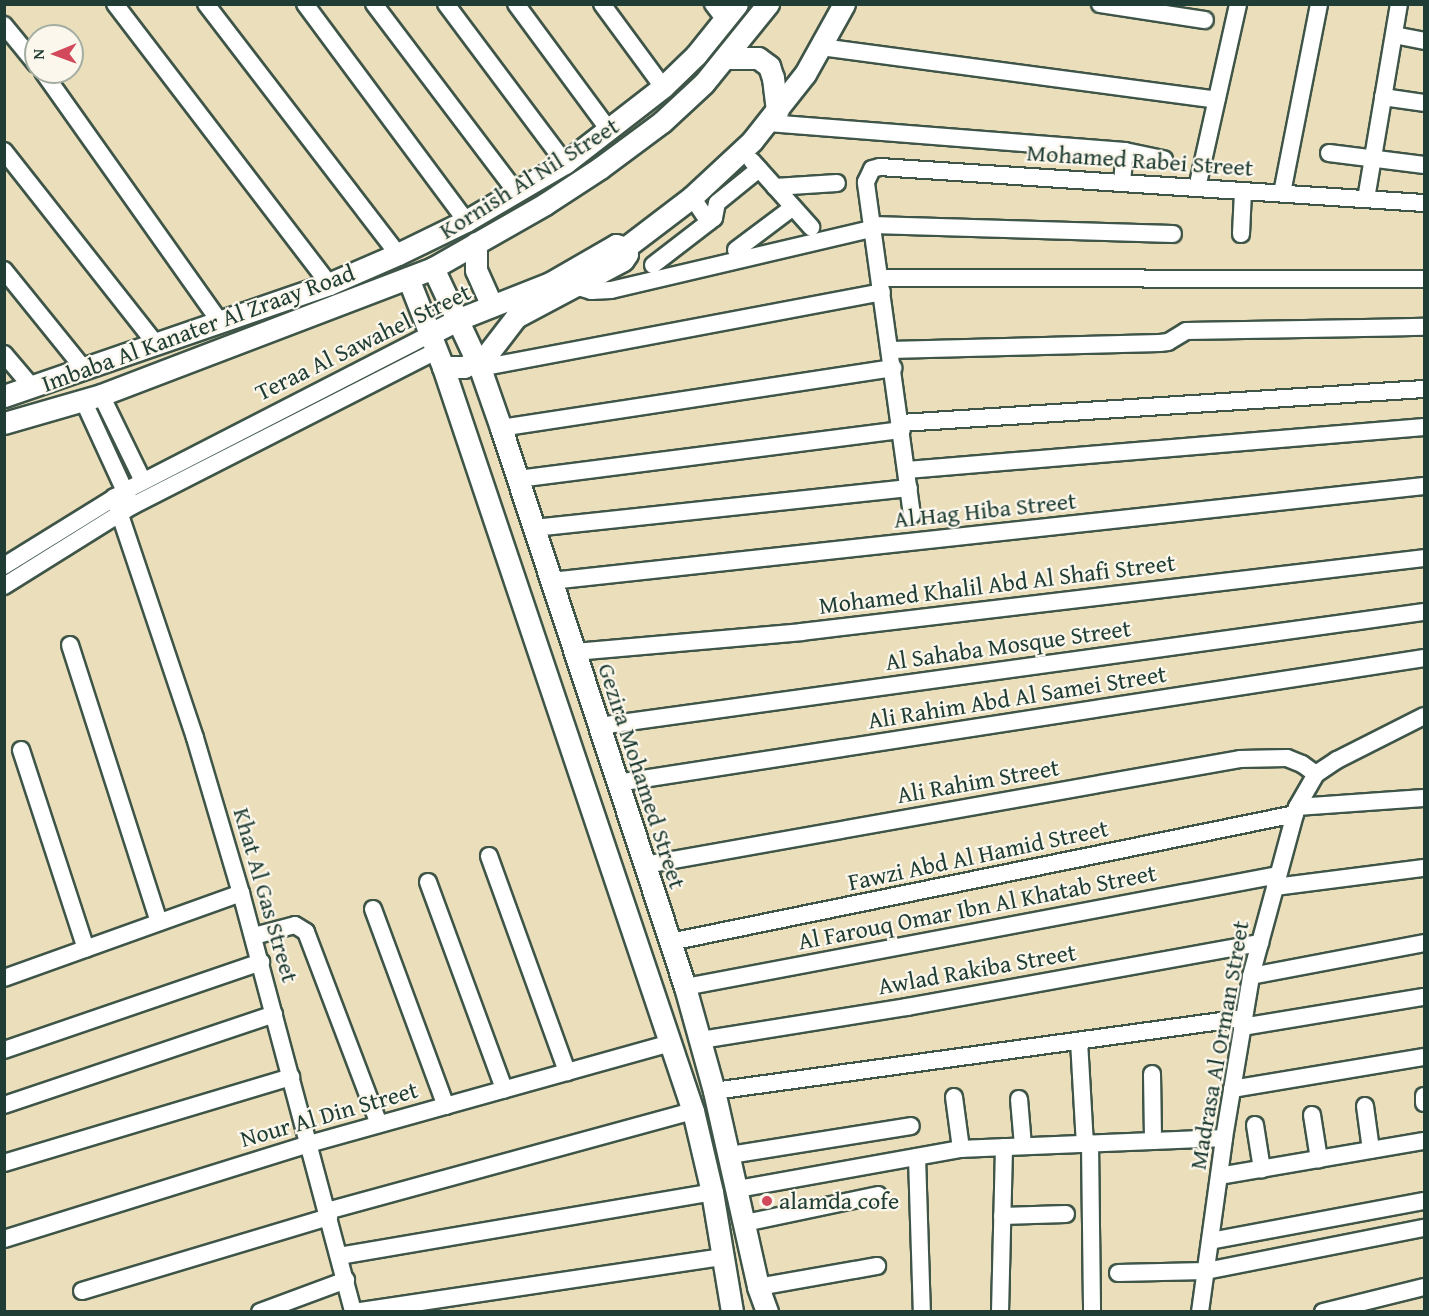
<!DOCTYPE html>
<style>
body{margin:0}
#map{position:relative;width:1429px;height:1316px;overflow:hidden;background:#ebdebb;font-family:"Gentium Book Plus",serif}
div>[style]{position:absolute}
.roads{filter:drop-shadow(2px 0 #3e5548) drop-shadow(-2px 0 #3e5548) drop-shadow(0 2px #3e5548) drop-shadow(0 -2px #3e5548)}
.minor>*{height:16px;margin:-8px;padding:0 8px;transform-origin:8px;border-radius:8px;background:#fff}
.major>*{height:21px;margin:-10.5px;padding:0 10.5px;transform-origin:10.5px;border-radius:10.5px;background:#fff}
.dots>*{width:16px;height:16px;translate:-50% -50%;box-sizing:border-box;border:3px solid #fbf7ec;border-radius:50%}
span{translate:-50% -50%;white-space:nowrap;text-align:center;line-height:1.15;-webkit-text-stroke:4.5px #fbf7ec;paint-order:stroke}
.street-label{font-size:24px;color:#1f3d34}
.poi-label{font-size:24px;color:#1f3d34}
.left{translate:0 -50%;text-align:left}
.frame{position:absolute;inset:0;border:6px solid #1f3d34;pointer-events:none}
.north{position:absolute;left:24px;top:24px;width:60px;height:60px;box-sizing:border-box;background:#fbf7ec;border:2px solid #a3ada2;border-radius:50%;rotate:269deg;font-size:16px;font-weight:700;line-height:24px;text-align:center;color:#1f3d34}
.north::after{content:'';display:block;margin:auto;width:21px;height:27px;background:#d1495b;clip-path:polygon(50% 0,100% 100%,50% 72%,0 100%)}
</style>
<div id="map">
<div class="roads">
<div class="minor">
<div style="left:115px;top:4px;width:352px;rotate:52.6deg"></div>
<div style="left:206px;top:4px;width:315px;rotate:52.5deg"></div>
<div style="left:305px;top:4px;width:270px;rotate:53.4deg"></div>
<div style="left:374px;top:4px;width:237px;rotate:52.9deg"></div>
<div style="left:446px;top:4px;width:199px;rotate:53.2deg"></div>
<div style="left:516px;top:4px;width:157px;rotate:53.6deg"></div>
<div style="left:602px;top:4px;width:103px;rotate:53.7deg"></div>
<div style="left:713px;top:4px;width:21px;rotate:53deg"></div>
<div style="left:1100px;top:4px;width:106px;rotate:8.7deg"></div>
<div style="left:4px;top:25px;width:50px;rotate:50.6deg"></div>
<div style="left:1394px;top:35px;width:31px;rotate:11deg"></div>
<div style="left:821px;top:47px;width:399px;rotate:7.6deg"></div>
<div style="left:43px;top:72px;width:306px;rotate:54.7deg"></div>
<div style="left:1383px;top:97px;width:41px;rotate:8.3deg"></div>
<div style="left:768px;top:123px;width:358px;rotate:4.5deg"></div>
<div style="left:1125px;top:151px;width:40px;rotate:12deg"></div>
<div style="left:4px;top:151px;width:246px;rotate:51.8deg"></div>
<div style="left:1329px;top:153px;width:96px;rotate:7.2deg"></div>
<div style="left:752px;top:161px;width:89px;rotate:48.2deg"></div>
<div style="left:1122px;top:183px;width:32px;rotate:-85deg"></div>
<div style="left:775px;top:187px;width:62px;rotate:-3.7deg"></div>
<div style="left:1197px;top:188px;width:189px;rotate:-77.4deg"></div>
<div style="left:1282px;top:193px;width:193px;rotate:-78.9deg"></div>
<div style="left:692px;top:197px;width:30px;rotate:56deg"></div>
<div style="left:1366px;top:199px;width:198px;rotate:-80.4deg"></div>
<div style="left:872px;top:225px;width:301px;rotate:1.7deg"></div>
<div style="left:1241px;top:234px;width:43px;rotate:-87.3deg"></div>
<div style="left:736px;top:250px;width:71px;rotate:-37deg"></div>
<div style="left:653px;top:265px;width:77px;rotate:-37.6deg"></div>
<div style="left:714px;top:218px;width:15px;rotate:-79deg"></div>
<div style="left:717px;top:203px;width:54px;rotate:-39deg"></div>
<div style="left:4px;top:270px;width:127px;rotate:51.1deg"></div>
<div style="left:880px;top:278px;width:544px;rotate:0.11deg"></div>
<div style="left:575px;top:286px;width:17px;rotate:17deg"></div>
<div style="left:591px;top:291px;width:20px;rotate:-3deg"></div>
<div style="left:611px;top:290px;width:268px;rotate:-13.2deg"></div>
<div style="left:890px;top:350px;width:270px;rotate:-1.5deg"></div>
<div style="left:1160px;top:343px;width:8px;rotate:-7deg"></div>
<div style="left:1168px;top:342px;width:21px;rotate:-31deg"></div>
<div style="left:1186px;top:331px;width:238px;rotate:-1deg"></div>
<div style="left:4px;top:354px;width:43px;rotate:49.7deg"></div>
<div style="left:480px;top:368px;width:409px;rotate:-10.7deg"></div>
<div style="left:101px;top:395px;width:96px;rotate:64deg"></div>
<div style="left:83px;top:400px;width:110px;rotate:65.3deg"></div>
<div style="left:901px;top:423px;width:524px;rotate:-3.72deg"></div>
<div style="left:501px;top:428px;width:397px;rotate:-8.7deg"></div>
<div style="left:907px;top:470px;width:519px;rotate:-4.75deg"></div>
<div style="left:518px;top:479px;width:387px;rotate:-7.3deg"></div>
<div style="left:114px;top:497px;width:254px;rotate:71.4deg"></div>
<div style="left:195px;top:738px;width:162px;rotate:73.5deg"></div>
<div style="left:241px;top:893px;width:434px;rotate:75deg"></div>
<div style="left:912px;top:515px;width:336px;rotate:-97.9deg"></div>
<div style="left:866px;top:182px;width:14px;rotate:-65deg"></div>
<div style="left:872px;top:169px;width:8px;rotate:-14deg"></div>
<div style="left:880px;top:167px;width:545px;rotate:3.79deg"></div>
<div style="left:534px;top:528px;width:377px;rotate:-6.1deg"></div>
<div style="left:4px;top:566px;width:142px;rotate:-31.8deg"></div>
<div style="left:125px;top:491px;width:343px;rotate:-27.2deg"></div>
<div style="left:551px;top:581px;width:878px;rotate:-6.21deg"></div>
<div style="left:4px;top:586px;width:151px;rotate:-32deg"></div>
<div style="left:132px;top:506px;width:341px;rotate:-27deg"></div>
<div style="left:70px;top:645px;width:291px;rotate:72.2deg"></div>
<div style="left:574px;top:652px;width:228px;rotate:-5deg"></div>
<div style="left:801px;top:632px;width:627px;rotate:-6.77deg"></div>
<div style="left:599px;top:726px;width:833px;rotate:-7.87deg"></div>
<div style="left:21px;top:750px;width:209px;rotate:71.9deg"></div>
<div style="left:617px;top:783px;width:817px;rotate:-8.8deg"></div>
<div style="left:1297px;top:807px;width:127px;rotate:-4.1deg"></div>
<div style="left:489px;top:856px;width:230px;rotate:70.1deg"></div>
<div style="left:645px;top:865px;width:604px;rotate:-10.1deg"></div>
<div style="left:1240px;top:759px;width:47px;rotate:-1.2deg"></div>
<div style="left:1287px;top:758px;width:16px;rotate:22deg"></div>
<div style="left:1302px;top:764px;width:17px;rotate:36deg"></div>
<div style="left:428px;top:882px;width:221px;rotate:69.8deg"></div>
<div style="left:1275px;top:887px;width:150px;rotate:-7.3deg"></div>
<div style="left:373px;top:909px;width:210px;rotate:69.7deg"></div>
<div style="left:254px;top:936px;width:42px;rotate:-15deg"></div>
<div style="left:295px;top:925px;width:13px;rotate:32deg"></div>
<div style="left:306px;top:932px;width:205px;rotate:69.2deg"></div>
<div style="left:670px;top:942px;width:638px;rotate:-11.57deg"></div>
<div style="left:1251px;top:976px;width:176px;rotate:-10.8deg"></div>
<div style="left:4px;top:978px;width:252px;rotate:-19.7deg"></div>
<div style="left:685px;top:987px;width:603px;rotate:-10.7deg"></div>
<div style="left:1242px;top:1027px;width:184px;rotate:-9.4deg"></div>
<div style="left:701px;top:1040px;width:209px;rotate:-9.1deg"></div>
<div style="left:907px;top:1007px;width:359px;rotate:-10.3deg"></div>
<div style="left:1079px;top:1041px;width:103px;rotate:86.7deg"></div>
<div style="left:4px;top:1050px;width:272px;rotate:-18.9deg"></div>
<div style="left:1152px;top:1074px;width:67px;rotate:89.1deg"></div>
<div style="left:1232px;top:1089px;width:195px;rotate:-9.5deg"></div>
<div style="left:714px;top:1091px;width:534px;rotate:-7.86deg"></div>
<div style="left:1424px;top:1096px;width:7px;rotate:90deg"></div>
<div style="left:954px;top:1097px;width:52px;rotate:82.3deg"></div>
<div style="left:1019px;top:1099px;width:47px;rotate:85.1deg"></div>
<div style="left:4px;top:1105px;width:285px;rotate:-18.6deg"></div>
<div style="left:1365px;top:1106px;width:44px;rotate:82.2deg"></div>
<div style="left:1312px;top:1115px;width:45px;rotate:81deg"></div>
<div style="left:1255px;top:1125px;width:45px;rotate:81deg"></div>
<div style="left:1090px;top:1143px;width:169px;rotate:89.3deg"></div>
<div style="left:730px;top:1155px;width:183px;rotate:-9.1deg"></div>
<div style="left:917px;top:1157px;width:155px;rotate:88.2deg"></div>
<div style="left:4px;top:1163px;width:300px;rotate:-16.7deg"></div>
<div style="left:1219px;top:1176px;width:208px;rotate:-9.7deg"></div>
<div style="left:738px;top:1189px;width:227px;rotate:-10.2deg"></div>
<div style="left:961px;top:1149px;width:263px;rotate:-2.4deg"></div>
<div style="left:327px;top:1211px;width:379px;rotate:-15.3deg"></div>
<div style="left:1002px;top:1216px;width:64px;rotate:-1.8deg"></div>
<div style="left:745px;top:1223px;width:136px;rotate:-11.9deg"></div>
<div style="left:4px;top:1239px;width:319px;rotate:-17.3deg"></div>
<div style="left:309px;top:1144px;width:375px;rotate:-15.6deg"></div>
<div style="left:1210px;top:1241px;width:218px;rotate:-10.6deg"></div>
<div style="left:339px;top:1256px;width:378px;rotate:-9.7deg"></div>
<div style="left:1118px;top:1273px;width:88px;rotate:-1.3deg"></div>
<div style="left:1206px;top:1271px;width:222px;rotate:-11.2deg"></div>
<div style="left:758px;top:1287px;width:121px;rotate:-10deg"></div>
<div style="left:82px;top:1291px;width:258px;rotate:-16.7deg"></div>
<div style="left:260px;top:1312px;width:92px;rotate:-20.4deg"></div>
<div style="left:354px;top:1312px;width:373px;rotate:-8.5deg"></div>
<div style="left:1000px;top:1312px;width:165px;rotate:-88.6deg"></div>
<div style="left:1200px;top:1312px;width:176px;rotate:-82.1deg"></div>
<div style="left:1224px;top:1138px;width:164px;rotate:-80.5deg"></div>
<div style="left:1251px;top:976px;width:175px;rotate:-74.8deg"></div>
<div style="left:1297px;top:807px;width:38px;rotate:-60deg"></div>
<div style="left:1316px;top:774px;width:25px;rotate:-34deg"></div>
<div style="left:1337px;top:760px;width:97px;rotate:-26.8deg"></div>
<div style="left:1323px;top:1312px;width:104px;rotate:-13.9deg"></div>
</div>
<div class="major">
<div style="left:726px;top:58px;width:32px"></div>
<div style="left:758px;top:58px;width:14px;rotate:36deg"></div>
<div style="left:769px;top:66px;width:13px;rotate:72deg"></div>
<div style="left:773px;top:78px;width:34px;rotate:83deg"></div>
<div style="left:476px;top:243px;width:27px;rotate:90deg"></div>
<div style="left:476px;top:270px;width:39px;rotate:66deg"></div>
<div style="left:625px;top:248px;width:84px;rotate:-37.3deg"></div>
<div style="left:692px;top:197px;width:82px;rotate:-43deg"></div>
<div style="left:752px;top:141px;width:85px;rotate:-51.7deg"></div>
<div style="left:805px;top:74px;width:80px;rotate:-60.9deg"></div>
<div style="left:433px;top:268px;width:110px;rotate:64.8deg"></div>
<div style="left:480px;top:368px;width:64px;rotate:70.7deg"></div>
<div style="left:501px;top:428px;width:589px;rotate:71.78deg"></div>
<div style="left:685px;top:987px;width:108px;rotate:74.4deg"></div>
<div style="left:714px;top:1091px;width:201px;rotate:77.3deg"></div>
<div style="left:758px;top:1287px;width:27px;rotate:70deg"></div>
<div style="left:408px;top:278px;width:96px;rotate:68.5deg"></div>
<div style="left:443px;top:367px;width:785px;rotate:71.43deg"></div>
<div style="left:693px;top:1111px;width:83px;rotate:76.8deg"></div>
<div style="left:712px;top:1192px;width:122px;rotate:80.5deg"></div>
<div style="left:430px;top:334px;width:33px;rotate:-27deg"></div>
<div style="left:459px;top:319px;width:98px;rotate:-21.6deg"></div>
<div style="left:550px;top:283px;width:76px;rotate:-29.9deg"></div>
<div style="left:616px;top:245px;width:9px;rotate:18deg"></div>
<div style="left:443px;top:367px;width:21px"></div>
<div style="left:464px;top:367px;width:25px;rotate:-27deg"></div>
<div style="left:486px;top:356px;width:49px;rotate:-52.4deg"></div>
<div style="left:516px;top:317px;width:121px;rotate:-28deg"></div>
<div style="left:623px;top:260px;width:7px;rotate:-56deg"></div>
<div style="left:627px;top:254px;width:6px;rotate:-108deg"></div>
<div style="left:4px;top:396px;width:344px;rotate:-19deg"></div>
<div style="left:329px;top:284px;width:75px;rotate:-23.5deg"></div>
<div style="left:398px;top:254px;width:76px;rotate:-25.9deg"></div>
<div style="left:466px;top:221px;width:115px;rotate:-30.4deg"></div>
<div style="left:565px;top:163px;width:124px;rotate:-37.8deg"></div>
<div style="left:663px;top:87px;width:46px;rotate:-44.1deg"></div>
<div style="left:696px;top:55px;width:65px;rotate:-51.2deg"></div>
<div style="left:4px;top:423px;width:101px;rotate:-16.1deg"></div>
<div style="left:101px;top:395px;width:355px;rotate:-20.9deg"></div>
<div style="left:433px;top:268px;width:129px;rotate:-29.7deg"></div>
<div style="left:545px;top:204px;width:66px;rotate:-33.2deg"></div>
<div style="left:600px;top:168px;width:77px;rotate:-36.6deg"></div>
<div style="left:662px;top:122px;width:57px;rotate:-42.9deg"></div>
<div style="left:704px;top:83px;width:102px;rotate:-51deg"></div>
</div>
</div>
<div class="dots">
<div style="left:767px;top:1201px;background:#d1495b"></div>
</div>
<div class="street-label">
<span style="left:1140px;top:160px;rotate:4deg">Mohamed Rabei Street</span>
<span style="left:529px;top:178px;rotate:-32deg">Kornish Al Nil Street</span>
<span style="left:198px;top:328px;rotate:-20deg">Imbaba Al Kanater Al Zraay Road</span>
<span style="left:363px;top:342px;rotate:-26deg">Teraa Al Sawahel Street</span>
<span style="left:985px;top:510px;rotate:-6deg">Al Hag Hiba Street</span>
<span style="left:997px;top:584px;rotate:-7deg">Mohamed Khalil Abd Al Shafi Street</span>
<span style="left:1008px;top:645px;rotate:-8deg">Al Sahaba Mosque Street</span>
<span style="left:1017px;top:697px;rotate:-9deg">Ali Rahim Abd Al Samei Street</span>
<span style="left:642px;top:776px;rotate:72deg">Gezira Mohamed Street</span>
<span style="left:978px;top:781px;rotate:-10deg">Ali Rahim Street</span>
<span style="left:978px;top:855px;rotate:-12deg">Fawzi Abd Al Hamid Street</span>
<span style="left:266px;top:895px;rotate:74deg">Khat Al Gas Street</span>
<span style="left:977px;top:907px;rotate:-11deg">Al Farouq Omar Ibn Al Khatab Street</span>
<span style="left:977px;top:969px;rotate:-10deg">Awlad Rakiba Street</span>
<span style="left:1219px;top:1045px;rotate:-80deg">Madrasa Al Orman Street</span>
<span style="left:329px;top:1114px;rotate:-16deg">Nour Al Din Street</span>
</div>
<div class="poi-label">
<span class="left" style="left:779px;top:1201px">alamda cofe</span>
</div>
<div class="frame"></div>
<div class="north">N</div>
</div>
